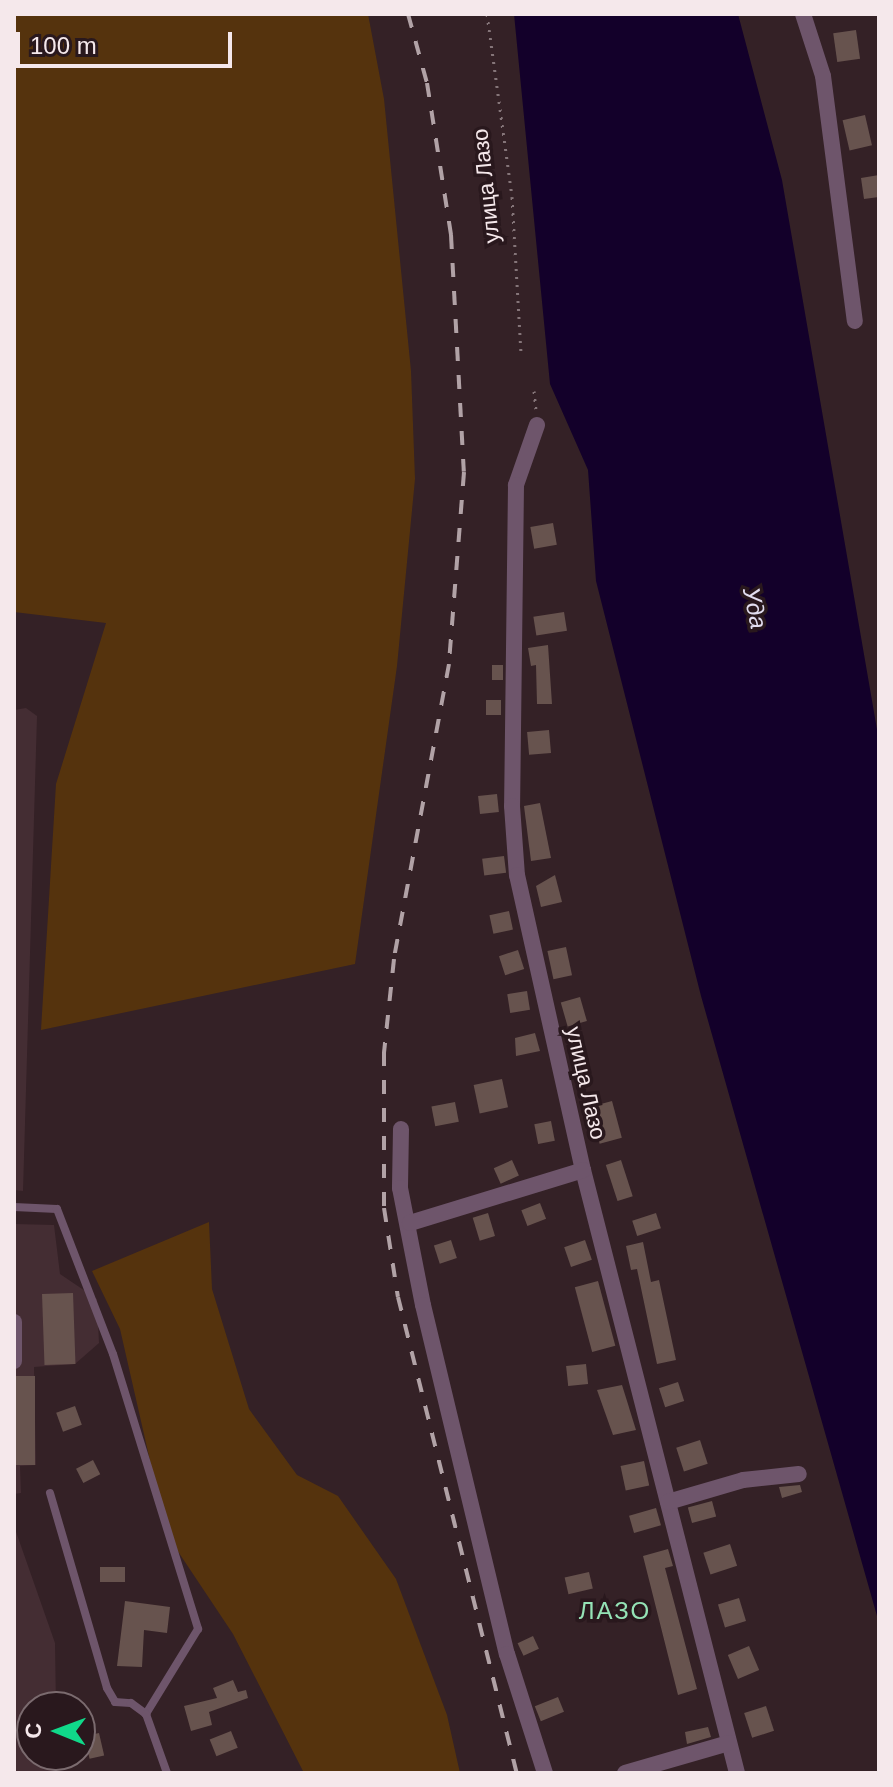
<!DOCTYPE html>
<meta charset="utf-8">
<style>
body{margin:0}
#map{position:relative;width:893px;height:1787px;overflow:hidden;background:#342126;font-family:Helvetica,sans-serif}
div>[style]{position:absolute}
.built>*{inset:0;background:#442d33}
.green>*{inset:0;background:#55330d}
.water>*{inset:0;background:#13002a}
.building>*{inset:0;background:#67534e;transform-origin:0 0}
.path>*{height:3px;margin-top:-1.5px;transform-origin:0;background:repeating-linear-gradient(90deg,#857579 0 2px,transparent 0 8px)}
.service>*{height:8px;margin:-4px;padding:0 4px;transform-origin:4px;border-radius:4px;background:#6e556b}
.minor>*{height:16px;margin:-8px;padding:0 8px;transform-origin:8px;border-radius:8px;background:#6e556b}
.rail>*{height:4px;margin-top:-2px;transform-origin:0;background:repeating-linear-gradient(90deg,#b1a2a6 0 14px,transparent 0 28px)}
span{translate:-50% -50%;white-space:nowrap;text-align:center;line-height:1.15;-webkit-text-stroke:7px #29181d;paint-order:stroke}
.street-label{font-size:22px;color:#f5e8eb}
.water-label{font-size:24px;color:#e2ddf0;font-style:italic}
.neighbourhood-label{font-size:24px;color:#95e3b6;letter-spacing:2px}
.frame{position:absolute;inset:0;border:16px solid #f5e8eb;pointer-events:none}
.north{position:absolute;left:16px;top:1691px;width:80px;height:80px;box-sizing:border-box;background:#29181d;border:2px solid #7b6b6f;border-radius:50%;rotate:271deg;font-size:22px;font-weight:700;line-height:32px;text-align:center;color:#f5e8eb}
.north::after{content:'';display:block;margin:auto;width:28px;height:36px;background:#10d98a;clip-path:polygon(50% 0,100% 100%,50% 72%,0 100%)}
.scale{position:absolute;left:16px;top:32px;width:216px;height:36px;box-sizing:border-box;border:4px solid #f5e8eb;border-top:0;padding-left:10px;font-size:24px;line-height:28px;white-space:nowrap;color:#f5e8eb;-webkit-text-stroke:6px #29181d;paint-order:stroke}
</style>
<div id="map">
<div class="built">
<div style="clip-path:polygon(26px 708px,37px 716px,23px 1191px,14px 1190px,14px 710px)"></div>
<div style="clip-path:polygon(14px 1224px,54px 1225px,60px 1274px,97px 1299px,99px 1343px,75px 1364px,34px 1367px,36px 1465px,20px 1466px,21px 1493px,14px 1494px)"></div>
<div style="clip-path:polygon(14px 1526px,55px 1643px,56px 1707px,32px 1707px,32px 1755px,57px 1755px,57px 1773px,14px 1773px)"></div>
</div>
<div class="green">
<div style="clip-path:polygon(14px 14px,368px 14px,384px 99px,411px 371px,415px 479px,397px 666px,355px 964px,41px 1030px,56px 784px,106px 623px,14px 612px)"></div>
<div style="clip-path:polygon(209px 1222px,212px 1289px,249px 1409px,297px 1475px,338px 1496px,396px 1579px,447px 1715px,460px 1773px,304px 1773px,233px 1634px,167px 1535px,120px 1329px,92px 1271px)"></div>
</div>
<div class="water">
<div style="clip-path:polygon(514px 14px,738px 14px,782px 180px,879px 741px,879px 1623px,701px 996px,596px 581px,588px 470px,550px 384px)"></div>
</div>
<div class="building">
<div style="left:856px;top:30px;width:29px;height:23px;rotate:82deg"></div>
<div style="left:865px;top:115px;width:31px;height:23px;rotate:77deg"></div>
<div style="clip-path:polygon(879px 175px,879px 197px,864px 199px,861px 178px)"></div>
<div style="left:553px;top:523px;width:22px;height:23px;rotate:80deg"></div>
<div style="left:564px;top:612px;width:19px;height:31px;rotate:81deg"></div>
<div style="clip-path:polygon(548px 645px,552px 704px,537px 704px,536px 665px,531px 666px,528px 648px)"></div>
<div style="left:492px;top:665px;width:11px;height:15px"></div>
<div style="left:486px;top:700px;width:15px;height:15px"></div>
<div style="left:549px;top:730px;width:23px;height:22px;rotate:85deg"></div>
<div style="left:497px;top:794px;width:18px;height:19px;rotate:84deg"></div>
<div style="clip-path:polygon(540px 803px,551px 858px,531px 861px,524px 806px)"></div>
<div style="left:504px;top:856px;width:17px;height:22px;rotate:83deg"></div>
<div style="clip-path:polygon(555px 875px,562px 902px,541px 907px,536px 886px)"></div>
<div style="left:509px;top:911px;width:19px;height:20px;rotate:78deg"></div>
<div style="left:566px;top:947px;width:29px;height:19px;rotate:78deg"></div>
<div style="left:518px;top:950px;width:20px;height:20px;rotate:72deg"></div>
<div style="left:527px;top:991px;width:19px;height:20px;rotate:81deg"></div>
<div style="left:580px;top:997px;width:25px;height:20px;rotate:74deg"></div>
<div style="clip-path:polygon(535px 1033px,540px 1051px,516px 1056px,515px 1038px)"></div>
<div style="left:502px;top:1079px;width:29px;height:29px;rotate:78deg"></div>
<div style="left:612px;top:1101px;width:38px;height:23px;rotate:75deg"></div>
<div style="left:455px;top:1102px;width:20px;height:24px;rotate:79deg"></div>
<div style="left:551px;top:1121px;width:20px;height:17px;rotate:79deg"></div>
<div style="left:512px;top:1160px;width:17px;height:20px;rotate:66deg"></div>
<div style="left:621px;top:1160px;width:38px;height:16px;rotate:72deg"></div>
<div style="left:540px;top:1203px;width:17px;height:20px;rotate:69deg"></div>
<div style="left:488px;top:1213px;width:24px;height:16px;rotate:73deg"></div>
<div style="left:656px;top:1213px;width:16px;height:25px;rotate:72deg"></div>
<div style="left:451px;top:1240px;width:19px;height:18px;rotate:72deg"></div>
<div style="left:585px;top:1240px;width:21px;height:22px;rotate:71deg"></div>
<div style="clip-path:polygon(643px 1242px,651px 1282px,659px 1280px,676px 1360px,657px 1364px,637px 1269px,631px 1270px,626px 1246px)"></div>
<div style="left:598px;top:1281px;width:67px;height:24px;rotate:75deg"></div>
<div style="left:73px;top:1293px;width:71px;height:31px;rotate:88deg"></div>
<div style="left:586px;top:1364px;width:20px;height:20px;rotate:84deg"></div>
<div style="left:14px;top:1376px;width:21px;height:89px"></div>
<div style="left:678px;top:1382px;width:20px;height:20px;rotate:72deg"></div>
<div style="clip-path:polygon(622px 1385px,636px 1430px,613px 1435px,597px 1390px)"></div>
<div style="left:75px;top:1406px;width:20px;height:20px;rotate:70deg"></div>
<div style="left:700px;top:1440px;width:25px;height:25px;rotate:72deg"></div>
<div style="left:93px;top:1460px;width:16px;height:19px;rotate:63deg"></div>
<div style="left:644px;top:1461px;width:25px;height:24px;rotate:78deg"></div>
<div style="clip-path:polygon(800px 1485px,802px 1492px,782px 1498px,779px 1487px)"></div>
<div style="left:712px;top:1501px;width:16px;height:25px;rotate:75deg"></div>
<div style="left:656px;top:1508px;width:18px;height:28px;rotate:74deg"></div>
<div style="left:730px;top:1544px;width:23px;height:28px;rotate:72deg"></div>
<div style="clip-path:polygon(668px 1549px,673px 1566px,665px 1568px,697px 1689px,678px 1695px,643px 1556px)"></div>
<div style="left:125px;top:1567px;width:15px;height:25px;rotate:90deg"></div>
<div style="left:589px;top:1572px;width:17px;height:25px;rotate:77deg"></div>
<div style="left:739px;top:1598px;width:24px;height:22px;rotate:73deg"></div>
<div style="clip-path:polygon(125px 1601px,170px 1607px,167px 1633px,144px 1630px,142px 1667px,117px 1666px)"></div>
<div style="left:533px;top:1636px;width:14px;height:17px;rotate:65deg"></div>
<div style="left:749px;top:1646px;width:26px;height:23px;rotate:67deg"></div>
<div style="clip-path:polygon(233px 1680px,238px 1692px,246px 1690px,248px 1698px,209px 1712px,212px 1725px,191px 1731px,184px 1706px,217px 1698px,213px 1688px)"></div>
<div style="left:558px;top:1697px;width:16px;height:25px;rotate:68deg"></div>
<div style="left:766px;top:1706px;width:26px;height:23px;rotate:72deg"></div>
<div style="clip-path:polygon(708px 1727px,711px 1737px,687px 1744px,685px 1732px)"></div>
<div style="left:231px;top:1731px;width:18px;height:23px;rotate:68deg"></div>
<div style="left:99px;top:1733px;width:23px;height:15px;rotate:77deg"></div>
</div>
<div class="path">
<div style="left:487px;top:14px;width:185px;rotate:82.2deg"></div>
<div style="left:512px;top:197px;width:156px;rotate:86.7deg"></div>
<div style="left:534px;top:391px;width:18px;rotate:84deg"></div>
</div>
<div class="service">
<div style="left:14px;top:1207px;width:43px;rotate:2.7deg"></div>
<div style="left:57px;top:1209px;width:155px;rotate:68.9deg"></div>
<div style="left:113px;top:1354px;width:288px;rotate:72.8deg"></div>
<div style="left:198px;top:1629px;width:100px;rotate:121.5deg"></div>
<div style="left:50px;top:1493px;width:203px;rotate:73.7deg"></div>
<div style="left:107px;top:1688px;width:16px;rotate:60deg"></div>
<div style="left:115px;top:1702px;width:16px;rotate:4deg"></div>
<div style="left:131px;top:1703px;width:19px;rotate:36deg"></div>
<div style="left:146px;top:1714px;width:63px;rotate:70.4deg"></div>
</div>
<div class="minor">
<div style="left:803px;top:14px;width:65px;rotate:72.1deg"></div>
<div style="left:823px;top:76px;width:247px;rotate:82.6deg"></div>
<div style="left:537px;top:425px;width:64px;rotate:109.3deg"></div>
<div style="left:516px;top:485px;width:321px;rotate:90.7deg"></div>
<div style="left:512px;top:806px;width:69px;rotate:85.9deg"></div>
<div style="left:517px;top:875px;width:302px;rotate:77.4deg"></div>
<div style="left:583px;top:1170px;width:622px;rotate:75.67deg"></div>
<div style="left:401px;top:1129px;width:59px;rotate:91deg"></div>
<div style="left:400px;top:1188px;width:119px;rotate:78.9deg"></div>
<div style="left:423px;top:1305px;width:359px;rotate:76.5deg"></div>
<div style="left:507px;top:1654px;width:125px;rotate:72.3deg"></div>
<div style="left:410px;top:1223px;width:181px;rotate:-17deg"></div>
<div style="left:14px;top:1322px;width:39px;rotate:90deg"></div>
<div style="left:668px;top:1502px;width:78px;rotate:-16.3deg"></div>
<div style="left:743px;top:1480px;width:56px;rotate:-6.1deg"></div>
<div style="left:625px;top:1773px;width:108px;rotate:-16.1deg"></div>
</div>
<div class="rail">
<div style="left:408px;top:14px;width:72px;rotate:74.6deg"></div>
<div style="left:427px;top:83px;width:154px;rotate:81deg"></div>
<div style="left:451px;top:235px;width:237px;rotate:86.9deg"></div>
<div style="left:464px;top:472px;width:193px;rotate:94.5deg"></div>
<div style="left:449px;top:664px;width:300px;rotate:100.6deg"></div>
<div style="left:394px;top:959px;width:94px;rotate:96.1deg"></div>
<div style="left:384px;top:1052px;width:156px;rotate:90deg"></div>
<div style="left:384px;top:1208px;width:90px;rotate:81.1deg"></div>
<div style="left:398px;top:1297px;width:491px;rotate:76deg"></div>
</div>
<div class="street-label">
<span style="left:486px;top:186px;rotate:-96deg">улица Лазо</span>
<span style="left:586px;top:1083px;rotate:77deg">улица Лазо</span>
</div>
<div class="water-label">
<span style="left:755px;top:608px;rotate:78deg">Уда</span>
</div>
<div class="neighbourhood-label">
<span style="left:615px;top:1611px">ЛАЗО</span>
</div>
<div class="frame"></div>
<div class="north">С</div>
<div class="scale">100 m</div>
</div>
